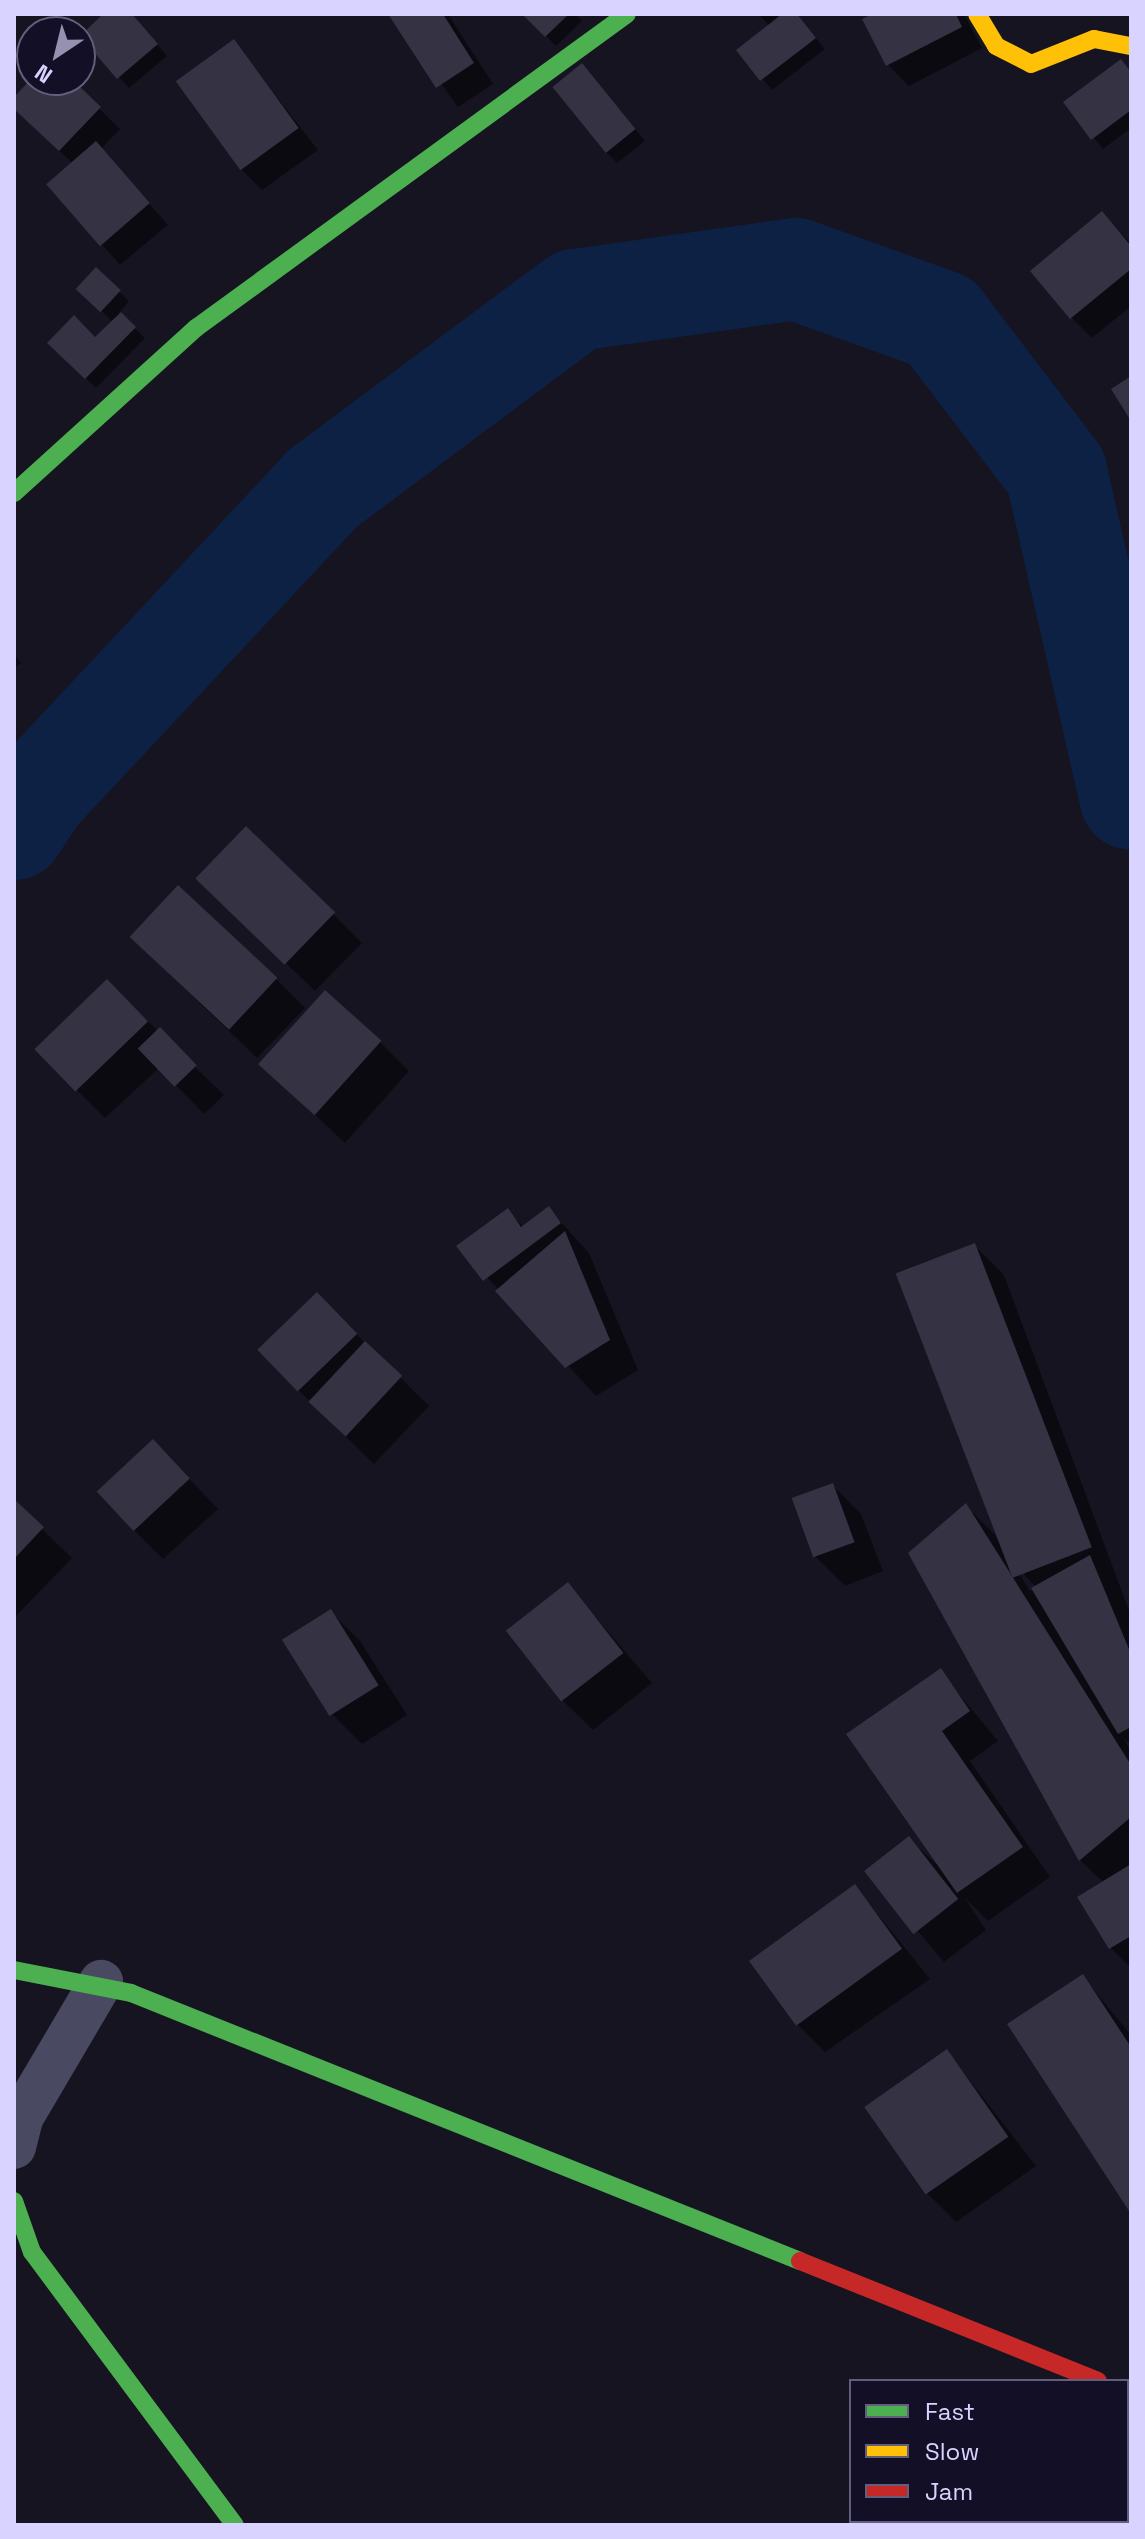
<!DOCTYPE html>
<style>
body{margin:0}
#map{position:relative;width:1145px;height:2539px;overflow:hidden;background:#161421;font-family:"Space Grotesk",sans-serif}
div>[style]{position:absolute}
.shadow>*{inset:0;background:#0007}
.river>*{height:102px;margin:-51px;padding:0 51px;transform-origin:51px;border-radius:51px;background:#0d2144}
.building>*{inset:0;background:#343243;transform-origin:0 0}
.street>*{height:44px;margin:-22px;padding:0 22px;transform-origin:22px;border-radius:22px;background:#4a4962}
.fast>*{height:18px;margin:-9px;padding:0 9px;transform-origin:9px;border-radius:9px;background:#4caf50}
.slow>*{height:18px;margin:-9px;padding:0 9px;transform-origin:9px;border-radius:9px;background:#ffc107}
.jam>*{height:18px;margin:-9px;padding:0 9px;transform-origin:9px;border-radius:9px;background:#c62828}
span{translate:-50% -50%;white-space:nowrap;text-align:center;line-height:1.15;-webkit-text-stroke:8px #130f26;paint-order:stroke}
.frame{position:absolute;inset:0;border:16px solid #d9d4ff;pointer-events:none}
.legend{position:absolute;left:849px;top:2379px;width:280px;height:144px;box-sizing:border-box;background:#130f26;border:2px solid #625e7d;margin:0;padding:10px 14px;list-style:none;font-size:24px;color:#d9d4ff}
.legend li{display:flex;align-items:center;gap:16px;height:40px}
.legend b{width:40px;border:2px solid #625e7d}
.north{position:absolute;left:16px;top:16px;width:80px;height:80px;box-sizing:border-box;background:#130f26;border:2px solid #625e7d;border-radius:50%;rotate:215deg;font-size:22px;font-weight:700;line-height:32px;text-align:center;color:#d9d4ff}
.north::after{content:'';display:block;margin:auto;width:28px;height:36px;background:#9591b1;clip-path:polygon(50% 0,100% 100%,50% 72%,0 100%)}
</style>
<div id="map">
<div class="shadow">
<div style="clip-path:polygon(106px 14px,131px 14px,167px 56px,129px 88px,81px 35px)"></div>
<div style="clip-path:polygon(390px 14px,448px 14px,493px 84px,458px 107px)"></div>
<div style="clip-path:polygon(525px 14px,575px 14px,582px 21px,556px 46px)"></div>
<div style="clip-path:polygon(758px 14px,796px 14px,825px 49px,772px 90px,738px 51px,770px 26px)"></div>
<div style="clip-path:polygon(877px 14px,964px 14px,982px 48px,909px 86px,888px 65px,865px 20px)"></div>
<div style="clip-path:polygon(234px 42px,318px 150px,262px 190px,241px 169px)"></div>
<div style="clip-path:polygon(1121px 62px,1131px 71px,1131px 128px,1103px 149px,1066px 103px)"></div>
<div style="clip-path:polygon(592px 76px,645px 141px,617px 163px,607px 153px)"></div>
<div style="clip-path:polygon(33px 80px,70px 80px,120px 129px,101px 149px,168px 225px,120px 265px,48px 183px,72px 163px,14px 106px)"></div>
<div style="clip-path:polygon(1102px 213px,1131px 244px,1131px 306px,1092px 338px,1071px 317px)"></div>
<div style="clip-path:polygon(96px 270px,129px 301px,119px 313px,145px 338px,96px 388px,50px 343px,96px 340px,113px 322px,78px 289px)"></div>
<div style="clip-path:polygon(14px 654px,21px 663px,14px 668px)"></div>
<div style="clip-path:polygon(228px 908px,333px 914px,362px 943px,315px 991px)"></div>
<div style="clip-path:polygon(161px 966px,276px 979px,305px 1008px,257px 1058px)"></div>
<div style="clip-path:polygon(107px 982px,224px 1095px,204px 1114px,159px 1068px,105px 1118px,76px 1089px)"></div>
<div style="clip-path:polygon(380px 1042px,409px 1071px,345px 1143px,261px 1064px)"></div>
<div style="clip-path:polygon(549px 1209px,589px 1253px,638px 1370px,596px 1396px,459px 1247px,507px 1211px,524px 1227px)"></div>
<div style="clip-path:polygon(975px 1246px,1004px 1275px,1131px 1616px,1131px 1744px,1124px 1739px,1131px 1751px,1131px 1968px,1111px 1948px,1104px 1883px,1080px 1860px,966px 1506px,995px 1535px,1030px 1591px,1036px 1587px,1025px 1576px)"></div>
<div style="clip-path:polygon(317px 1295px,429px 1406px,374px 1464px,297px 1389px)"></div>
<div style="clip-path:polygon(182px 1471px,218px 1509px,163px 1559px,134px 1530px)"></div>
<div style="clip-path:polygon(832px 1485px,861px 1514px,883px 1571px,845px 1586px,816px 1557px)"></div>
<div style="clip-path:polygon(14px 1502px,72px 1558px,16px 1616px,14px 1614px)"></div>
<div style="clip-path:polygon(568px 1585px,652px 1683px,593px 1730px,563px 1701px)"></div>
<div style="clip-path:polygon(330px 1611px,360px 1641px,407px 1715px,362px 1744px,332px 1714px)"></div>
<div style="clip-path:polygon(940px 1671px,998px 1741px,970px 1761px,1050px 1877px,988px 1921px,964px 1897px,986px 1930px,944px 1962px,867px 1872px,909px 1839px,944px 1871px)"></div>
<div style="clip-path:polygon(855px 1886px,930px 1979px,825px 2052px,796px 2023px)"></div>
<div style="clip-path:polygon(1083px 1977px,1131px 2035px,1131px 2211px)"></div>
<div style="clip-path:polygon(947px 2051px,1036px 2166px,956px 2222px,927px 2193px)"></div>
<div style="clip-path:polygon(957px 2521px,972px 2521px,981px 2525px,955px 2525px)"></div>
</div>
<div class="river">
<div style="left:14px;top:829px;width:42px;rotate:-56.7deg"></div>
<div style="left:37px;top:794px;width:417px;rotate:-46.9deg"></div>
<div style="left:322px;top:489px;width:317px;rotate:-36.7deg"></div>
<div style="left:576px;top:300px;width:222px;rotate:-8deg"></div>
<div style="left:796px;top:269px;width:154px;rotate:19.7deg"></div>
<div style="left:941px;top:321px;width:190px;rotate:52.7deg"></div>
<div style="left:1056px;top:472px;width:335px;rotate:77.1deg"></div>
</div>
<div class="building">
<div style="clip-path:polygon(103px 14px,132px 14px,158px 44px,117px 79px,80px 36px)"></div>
<div style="clip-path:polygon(388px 14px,443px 14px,474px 63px,436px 88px)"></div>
<div style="clip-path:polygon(522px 14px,569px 14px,545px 37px)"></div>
<div style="clip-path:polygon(782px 14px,797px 14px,816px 38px,760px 81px,736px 50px)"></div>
<div style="clip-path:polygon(872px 14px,956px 14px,962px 27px,886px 66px,862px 19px)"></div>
<div style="left:234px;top:39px;width:110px;height:72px;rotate:54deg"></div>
<div style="clip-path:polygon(1121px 59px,1131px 72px,1131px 110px,1091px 140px,1063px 102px)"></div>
<div style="left:582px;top:63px;width:85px;height:38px;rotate:51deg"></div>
<div style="clip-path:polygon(30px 80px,73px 80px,101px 107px,59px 151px,14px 109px,14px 97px)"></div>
<div style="left:96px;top:141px;width:82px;height:66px;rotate:49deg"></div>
<div style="clip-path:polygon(1102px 211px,1131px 246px,1131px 269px,1070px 319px,1030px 271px)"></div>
<div style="left:96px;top:267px;width:34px;height:30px;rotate:43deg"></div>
<div style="clip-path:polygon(121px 312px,136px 327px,85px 379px,47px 343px,74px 315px,95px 337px)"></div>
<div style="clip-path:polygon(1131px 376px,1131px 421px,1111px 389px)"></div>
<div style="left:246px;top:826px;width:124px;height:73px;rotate:44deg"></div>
<div style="left:178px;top:885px;width:136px;height:71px;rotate:43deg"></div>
<div style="left:107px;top:979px;width:59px;height:101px;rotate:46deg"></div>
<div style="left:325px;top:990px;width:76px;height:100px;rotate:42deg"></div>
<div style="left:160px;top:1027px;width:53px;height:31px;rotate:46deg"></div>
<div style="clip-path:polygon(549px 1206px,561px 1223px,483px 1281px,456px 1246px,508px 1208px,521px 1227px)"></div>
<div style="clip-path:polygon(565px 1231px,610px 1340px,565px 1368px,495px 1291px)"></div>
<div style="left:975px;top:1243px;width:326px;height:85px;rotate:69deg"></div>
<div style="left:317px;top:1292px;width:58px;height:83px;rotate:46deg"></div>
<div style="left:365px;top:1341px;width:51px;height:83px;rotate:43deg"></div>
<div style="left:153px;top:1439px;width:54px;height:77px;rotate:47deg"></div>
<div style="left:833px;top:1483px;width:63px;height:44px;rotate:70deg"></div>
<div style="clip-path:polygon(14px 1499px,44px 1527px,14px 1559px)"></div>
<div style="clip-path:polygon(966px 1503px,1131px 1765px,1131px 1817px,1079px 1861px,908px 1553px)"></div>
<div style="clip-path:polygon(1090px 1555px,1131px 1654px,1131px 1727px,1118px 1734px,1031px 1588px)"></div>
<div style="left:568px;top:1582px;width:90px;height:79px;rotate:52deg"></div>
<div style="left:331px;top:1609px;width:90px;height:58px;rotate:58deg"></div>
<div style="clip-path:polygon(941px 1668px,970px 1711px,942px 1731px,1023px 1847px,957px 1893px,846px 1734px)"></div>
<div style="left:909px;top:1836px;width:80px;height:57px;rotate:52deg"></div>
<div style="clip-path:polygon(1131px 1864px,1131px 1936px,1109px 1949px,1077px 1897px)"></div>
<div style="left:855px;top:1884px;width:80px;height:131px;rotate:54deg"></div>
<div style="clip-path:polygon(1083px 1974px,1131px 2047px,1131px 2214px,1007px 2024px)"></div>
<div style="left:947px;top:2049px;width:107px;height:101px;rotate:55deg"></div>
</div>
<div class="street">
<div style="left:14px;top:2147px;width:30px;rotate:-76deg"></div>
<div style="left:21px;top:2118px;width:158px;rotate:-59.5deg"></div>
</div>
<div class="fast">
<div style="left:14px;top:493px;width:246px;rotate:-42.2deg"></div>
<div style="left:196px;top:328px;width:533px;rotate:-36.07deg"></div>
<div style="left:14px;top:1970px;width:119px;rotate:11.1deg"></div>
<div style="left:131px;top:1993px;width:721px;rotate:21.83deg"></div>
<div style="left:14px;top:2201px;width:54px;rotate:70.6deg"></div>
<div style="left:32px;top:2252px;width:340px;rotate:53.4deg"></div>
</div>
<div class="slow">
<div style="left:977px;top:14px;width:37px;rotate:59deg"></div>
<div style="left:996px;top:46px;width:39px;rotate:27deg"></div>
<div style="left:1031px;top:64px;width:68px;rotate:-21.6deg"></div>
<div style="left:1094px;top:39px;width:38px;rotate:11deg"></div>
<div style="left:1127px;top:2393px;width:4px;rotate:27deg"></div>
</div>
<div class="jam">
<div style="left:800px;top:2261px;width:321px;rotate:21.9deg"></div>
</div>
<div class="frame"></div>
<ul class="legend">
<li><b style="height:10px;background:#4caf50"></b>Fast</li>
<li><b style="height:10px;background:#ffc107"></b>Slow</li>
<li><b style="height:10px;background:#c62828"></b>Jam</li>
</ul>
<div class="north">N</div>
</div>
